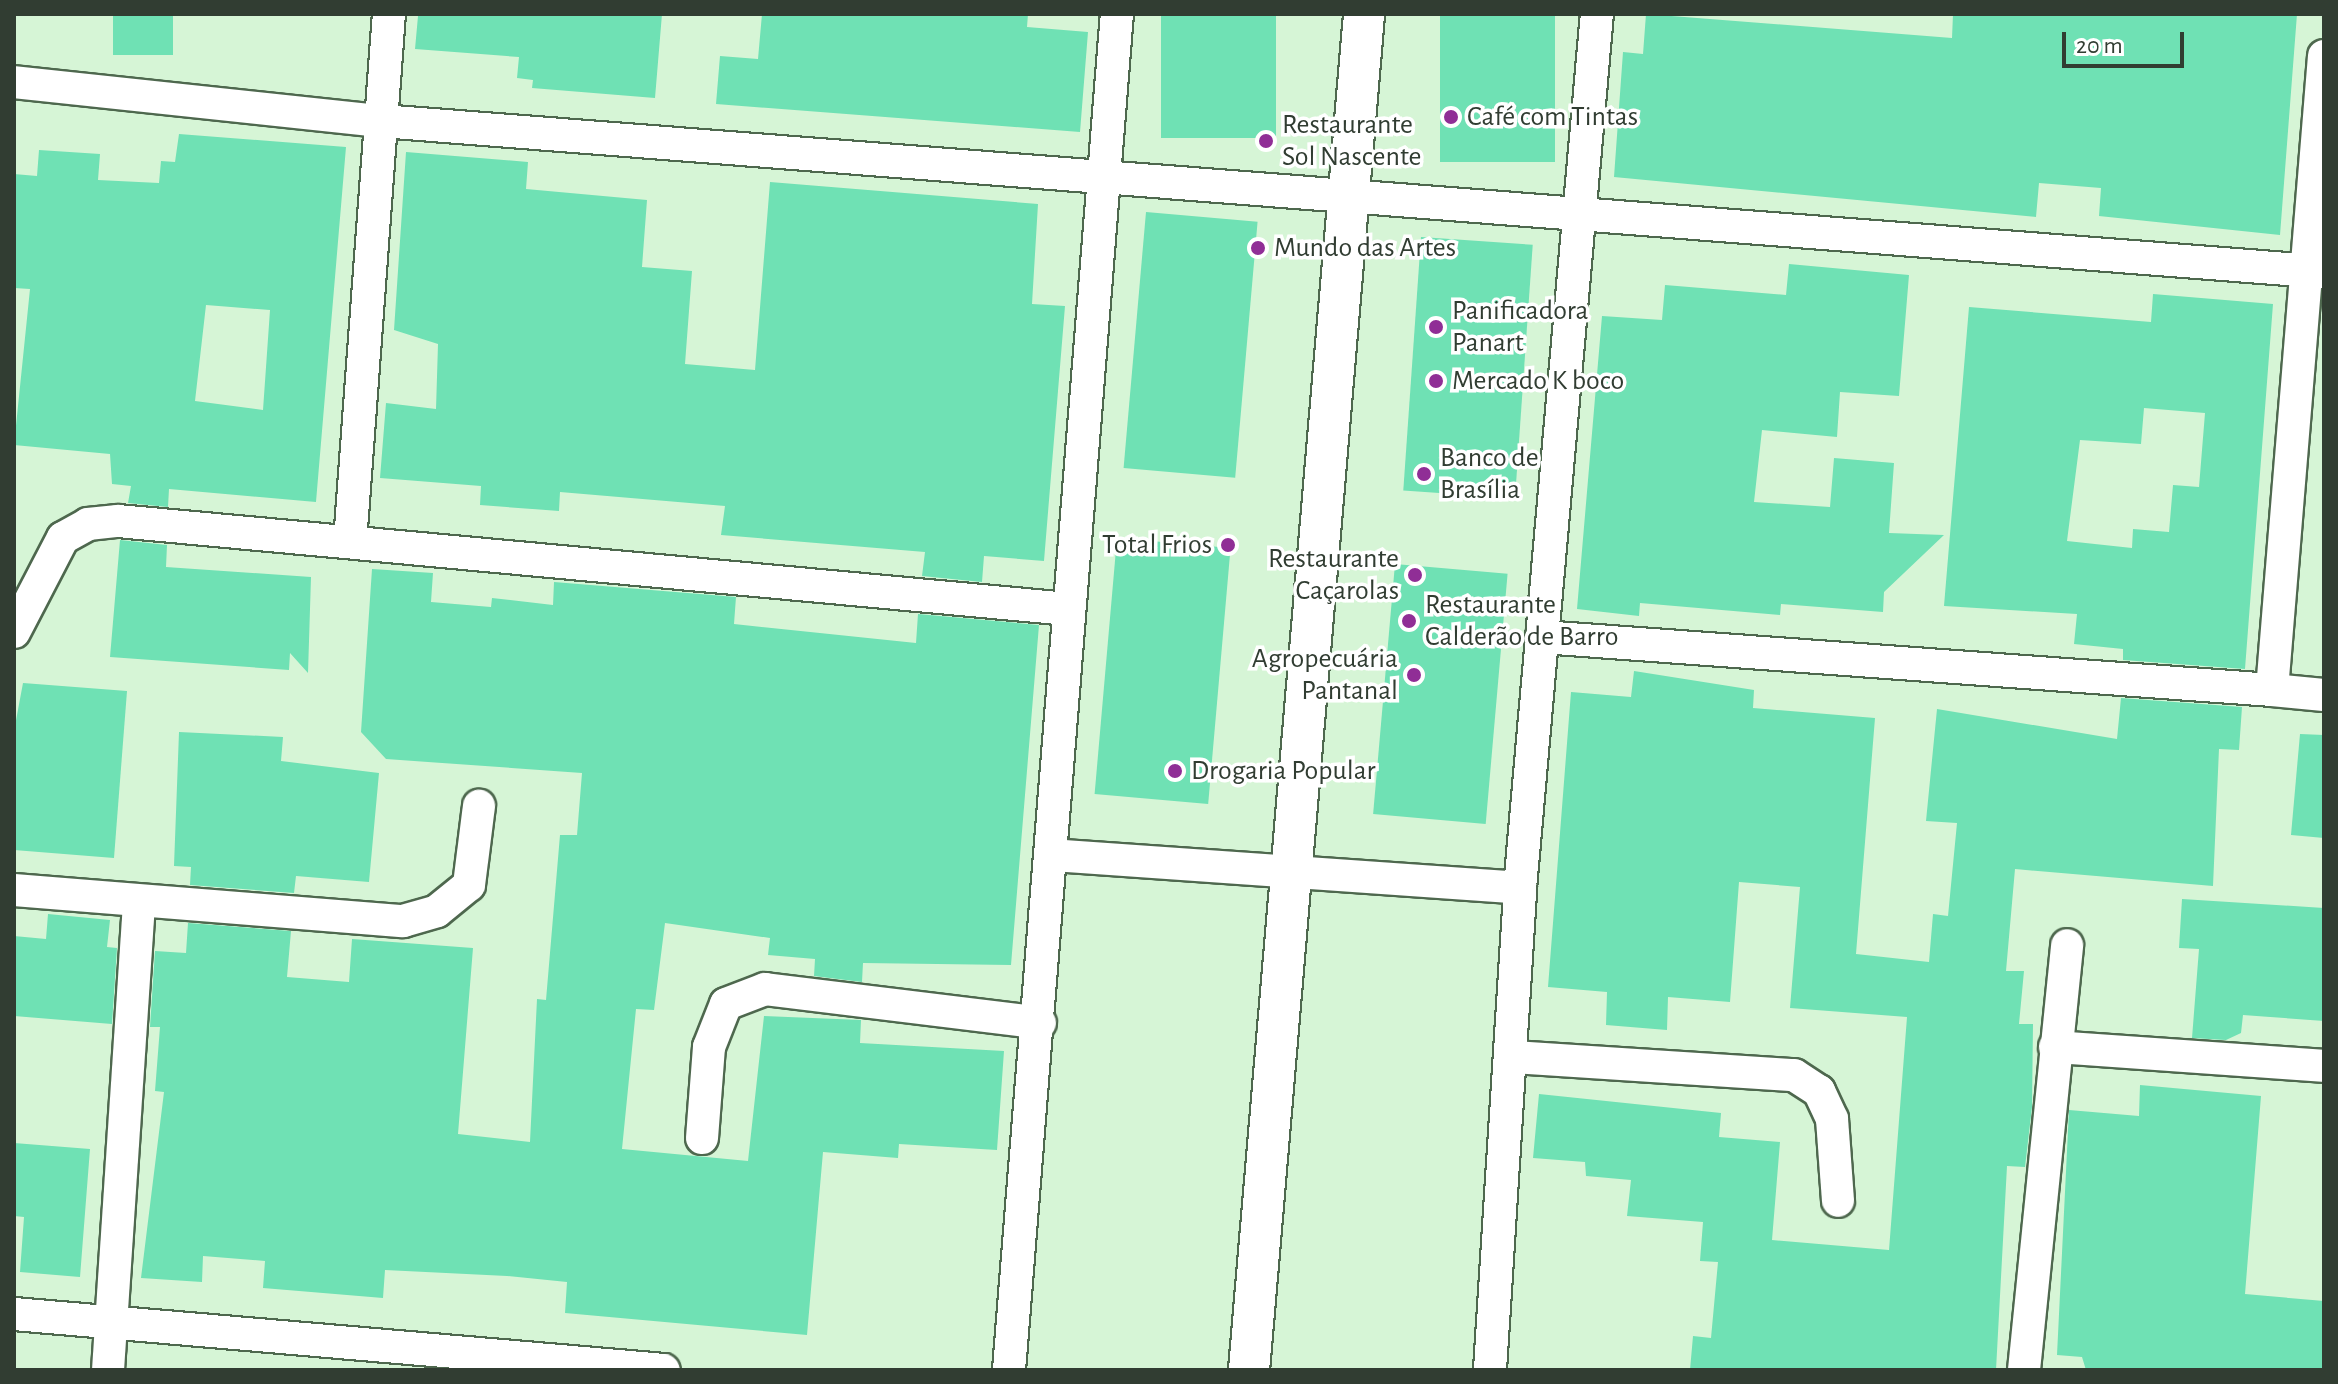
<!DOCTYPE html>
<meta charset="utf-8">
<style>
body{margin:0}
#map{position:relative;width:2338px;height:1384px;overflow:hidden;background:#d6f5d6;font-family:"Alegreya Sans",sans-serif}
div>[style]{position:absolute}
.building>*{inset:0;background:#6fe1b4;transform-origin:0 0}
.roads{filter:drop-shadow(2px 0 #4e684e) drop-shadow(-2px 0 #4e684e) drop-shadow(0 2px #4e684e) drop-shadow(0 -2px #4e684e)}
.minor>*{height:32px;margin:-16px;padding:0 16px;transform-origin:16px;border-radius:16px;background:#fff}
.tertiary>*{height:40px;margin:-20px;padding:0 20px;transform-origin:20px;border-radius:20px;background:#fff}
.dots>*{width:22px;height:22px;translate:-50% -50%;box-sizing:border-box;border:4px solid #fff;border-radius:50%}
span{translate:-50% -50%;white-space:nowrap;text-align:center;line-height:1.15;-webkit-text-stroke:7px #fff;paint-order:stroke}
.poi-label{font-size:28px;color:#313d32}
.left{translate:0 -50%;text-align:left}
.right{translate:-100% -50%;text-align:right}
.frame{position:absolute;inset:0;border:16px solid #313d32;pointer-events:none}
.scale{position:absolute;left:2062px;top:32px;width:122px;height:36px;box-sizing:border-box;border:4px solid #313d32;border-top:0;padding-left:10px;font-size:24px;line-height:28px;white-space:nowrap;color:#313d32;-webkit-text-stroke:6px #fff;paint-order:stroke}
</style>
<div id="map">
<div class="building">
<div style="left:113px;top:14px;width:60px;height:41px"></div>
<div style="clip-path:polygon(662px 14px,655px 98px,532px 88px,533px 80px,517px 78px,519px 57px,415px 49px,418px 16px)"></div>
<div style="clip-path:polygon(762px 14px,1028px 14px,1027px 27px,1088px 32px,1080px 132px,716px 104px,720px 56px,758px 59px)"></div>
<div style="left:1161px;top:14px;width:115px;height:124px"></div>
<div style="left:1440px;top:14px;width:115px;height:148px"></div>
<div style="clip-path:polygon(1646px 14px,1952px 38px,1953px 14px,2297px 14px,2280px 235px,2099px 216px,2101px 188px,2039px 183px,2036px 217px,1614px 177px,1623px 52px,1643px 54px)"></div>
<div style="clip-path:polygon(evenodd,179px 134px,346px 147px,316px 502px,169px 489px,168px 507px,128px 503px,131px 486px,112px 484px,110px 454px,14px 445px,30px 289px,14px 288px,14px 174px,37px 176px,39px 150px,100px 154px,98px 180px,159px 183px,161px 161px,175px 162px,179px 134px,206px 305px,270px 310px,263px 410px,195px 401px,206px 305px)"></div>
<div style="clip-path:polygon(406px 152px,528px 162px,526px 189px,647px 200px,642px 267px,692px 271px,685px 364px,755px 370px,770px 182px,1038px 204px,1032px 304px,1065px 306px,1044px 561px,984px 556px,982px 582px,922px 576px,925px 552px,721px 535px,725px 506px,560px 492px,559px 511px,480px 505px,481px 486px,380px 478px,386px 403px,436px 409px,438px 344px,394px 330px)"></div>
<div style="left:1146px;top:212px;width:112px;height:257px;rotate:5deg"></div>
<div style="left:1421px;top:237px;width:112px;height:254px;rotate:4deg"></div>
<div style="clip-path:polygon(1789px 264px,1909px 275px,1899px 396px,1840px 392px,1837px 437px,1762px 430px,1754px 502px,1830px 507px,1834px 458px,1894px 463px,1889px 533px,1944px 535px,1884px 592px,1883px 612px,1781px 604px,1780px 615px,1640px 603px,1639px 616px,1577px 609px,1602px 316px,1662px 320px,1665px 285px,1786px 295px)"></div>
<div style="clip-path:polygon(evenodd,2153px 294px,2273px 304px,2245px 669px,2123px 660px,2123px 649px,2074px 644px,2077px 614px,1944px 606px,1969px 307px,2151px 322px,2153px 294px,2144px 408px,2205px 413px,2199px 487px,2173px 485px,2169px 532px,2133px 529px,2132px 548px,2067px 541px,2080px 440px,2141px 444px,2144px 408px)"></div>
<div style="left:1117px;top:538px;width:114px;height:257px;rotate:5deg"></div>
<div style="clip-path:polygon(120px 540px,167px 545px,166px 567px,311px 577px,308px 673px,290px 653px,289px 670px,110px 657px)"></div>
<div style="left:1395px;top:564px;width:113px;height:251px;rotate:5deg"></div>
<div style="clip-path:polygon(372px 569px,433px 573px,431px 602px,491px 607px,492px 598px,553px 605px,554px 582px,736px 597px,734px 624px,916px 643px,918px 614px,1039px 625px,1011px 965px,863px 963px,862px 982px,814px 976px,815px 959px,768px 955px,770px 938px,665px 923px,654px 1010px,636px 1009px,622px 1149px,748px 1161px,764px 1016px,861px 1020px,860px 1043px,1004px 1051px,997px 1150px,899px 1144px,898px 1158px,823px 1152px,807px 1335px,565px 1313px,567px 1282px,507px 1276px,385px 1270px,383px 1298px,263px 1288px,265px 1261px,203px 1256px,202px 1282px,141px 1278px,164px 1092px,155px 1091px,160px 1027px,150px 1027px,155px 951px,186px 953px,188px 923px,291px 931px,287px 977px,349px 982px,352px 939px,473px 948px,458px 1134px,530px 1142px,537px 999px,546px 1000px,560px 835px,577px 835px,582px 773px,386px 759px,361px 732px)"></div>
<div style="clip-path:polygon(1634px 671px,1754px 690px,1753px 708px,1875px 718px,1856px 954px,1929px 962px,1933px 914px,1948px 916px,1957px 823px,1926px 821px,1937px 709px,2117px 739px,2121px 698px,2242px 707px,2239px 750px,2219px 749px,2213px 886px,2015px 869px,2006px 971px,2024px 971px,2019px 1024px,2033px 1024px,2032px 1107px,2025px 1167px,2007px 1166px,1996px 1370px,1690px 1370px,1693px 1336px,1711px 1338px,1718px 1262px,1700px 1261px,1703px 1222px,1627px 1216px,1631px 1180px,1586px 1176px,1585px 1162px,1533px 1158px,1539px 1094px,1721px 1113px,1719px 1137px,1780px 1142px,1772px 1240px,1889px 1250px,1907px 1017px,1790px 1008px,1800px 887px,1739px 882px,1730px 1002px,1668px 997px,1667px 1030px,1606px 1025px,1607px 992px,1548px 987px,1571px 692px,1631px 697px)"></div>
<div style="clip-path:polygon(23px 683px,127px 691px,114px 858px,14px 850px,14px 731px)"></div>
<div style="clip-path:polygon(179px 732px,283px 737px,281px 761px,379px 773px,369px 882px,296px 876px,294px 893px,190px 885px,191px 867px,174px 866px)"></div>
<div style="clip-path:polygon(2300px 734px,2324px 735px,2324px 838px,2291px 835px)"></div>
<div style="clip-path:polygon(2182px 899px,2324px 908px,2324px 1021px,2243px 1015px,2241px 1033px,2226px 1040px,2192px 1038px,2199px 949px,2179px 948px)"></div>
<div style="clip-path:polygon(48px 914px,110px 920px,107px 947px,117px 948px,112px 1024px,14px 1016px,14px 936px,46px 939px)"></div>
<div style="clip-path:polygon(2140px 1085px,2261px 1096px,2245px 1294px,2324px 1301px,2324px 1370px,2086px 1370px,2082px 1357px,2057px 1355px,2069px 1110px,2139px 1116px)"></div>
<div style="clip-path:polygon(14px 1143px,90px 1149px,80px 1277px,20px 1272px,24px 1217px,14px 1216px)"></div>
</div>
<div class="roads">
<div class="minor">
<div style="left:2324px;top:56px;width:636px;rotate:94.69deg"></div>
<div style="left:2272px;top:690px;width:52px;rotate:5.5deg"></div>
<div style="left:14px;top:82px;width:369px;rotate:6.1deg"></div>
<div style="left:381px;top:121px;width:1949px;rotate:4.44deg"></div>
<div style="left:350px;top:542px;width:529px;rotate:-85.78deg"></div>
<div style="left:14px;top:632px;width:106px;rotate:-62.5deg"></div>
<div style="left:63px;top:538px;width:29px;rotate:-29deg"></div>
<div style="left:88px;top:524px;width:30px;rotate:-6deg"></div>
<div style="left:118px;top:521px;width:954px;rotate:5.29deg"></div>
<div style="left:1542px;top:637px;width:732px;rotate:4.15deg"></div>
<div style="left:1051px;top:855px;width:470px;rotate:4deg"></div>
<div style="left:14px;top:890px;width:390px;rotate:4.6deg"></div>
<div style="left:403px;top:921px;width:35px;rotate:-16deg"></div>
<div style="left:437px;top:911px;width:41px;rotate:-39.1deg"></div>
<div style="left:469px;top:885px;width:80px;rotate:-82.8deg"></div>
<div style="left:2055px;top:1047px;width:270px;rotate:4deg"></div>
<div style="left:1513px;top:1057px;width:282px;rotate:3.7deg"></div>
<div style="left:1794px;top:1075px;width:30px;rotate:33deg"></div>
<div style="left:1819px;top:1091px;width:31px;rotate:65deg"></div>
<div style="left:1832px;top:1119px;width:82px;rotate:85.8deg"></div>
<div style="left:702px;top:1138px;width:91px;rotate:-85.6deg"></div>
<div style="left:709px;top:1047px;width:46px;rotate:-68.4deg"></div>
<div style="left:726px;top:1004px;width:42px;rotate:-21deg"></div>
<div style="left:765px;top:989px;width:277px;rotate:7deg"></div>
<div style="left:14px;top:1314px;width:652px;rotate:4.92deg"></div>
<div style="left:108px;top:1370px;width:470px;rotate:-86.2deg"></div>
<div style="left:1009px;top:1370px;width:1360px;rotate:-85.45deg"></div>
<div style="left:1490px;top:1370px;width:483px;rotate:-86.4deg"></div>
<div style="left:1520px;top:888px;width:877px;rotate:-84.97deg"></div>
<div style="left:2024px;top:1370px;width:427px;rotate:-84.2deg"></div>
</div>
<div class="tertiary">
<div style="left:1249px;top:1370px;width:1361px;rotate:-85.15deg"></div>
</div>
</div>
<div class="dots">
<div style="left:1451px;top:117px;background:#902e96"></div>
<div style="left:1266px;top:141px;background:#902e96"></div>
<div style="left:1258px;top:248px;background:#902e96"></div>
<div style="left:1436px;top:327px;background:#902e96"></div>
<div style="left:1436px;top:381px;background:#902e96"></div>
<div style="left:1424px;top:474px;background:#902e96"></div>
<div style="left:1228px;top:545px;background:#902e96"></div>
<div style="left:1415px;top:575px;background:#902e96"></div>
<div style="left:1409px;top:621px;background:#902e96"></div>
<div style="left:1414px;top:675px;background:#902e96"></div>
<div style="left:1175px;top:771px;background:#902e96"></div>
</div>
<div class="poi-label">
<span class="left" style="left:1467px;top:117px">Café com Tintas</span>
<span class="left" style="left:1282px;top:141px">Restaurante<br>Sol Nascente</span>
<span class="left" style="left:1274px;top:248px">Mundo das Artes</span>
<span class="left" style="left:1452px;top:327px">Panificadora<br>Panart</span>
<span class="left" style="left:1452px;top:381px">Mercado K boco</span>
<span class="left" style="left:1440px;top:474px">Banco de<br>Brasília</span>
<span class="right" style="left:1212px;top:545px">Total Frios</span>
<span class="right" style="left:1399px;top:575px">Restaurante<br>Caçarolas</span>
<span class="left" style="left:1425px;top:621px">Restaurante<br>Calderão de Barro</span>
<span class="right" style="left:1398px;top:675px">Agropecuária<br>Pantanal</span>
<span class="left" style="left:1191px;top:771px">Drogaria Popular</span>
</div>
<div class="frame"></div>
<div class="scale">20 m</div>
</div>
